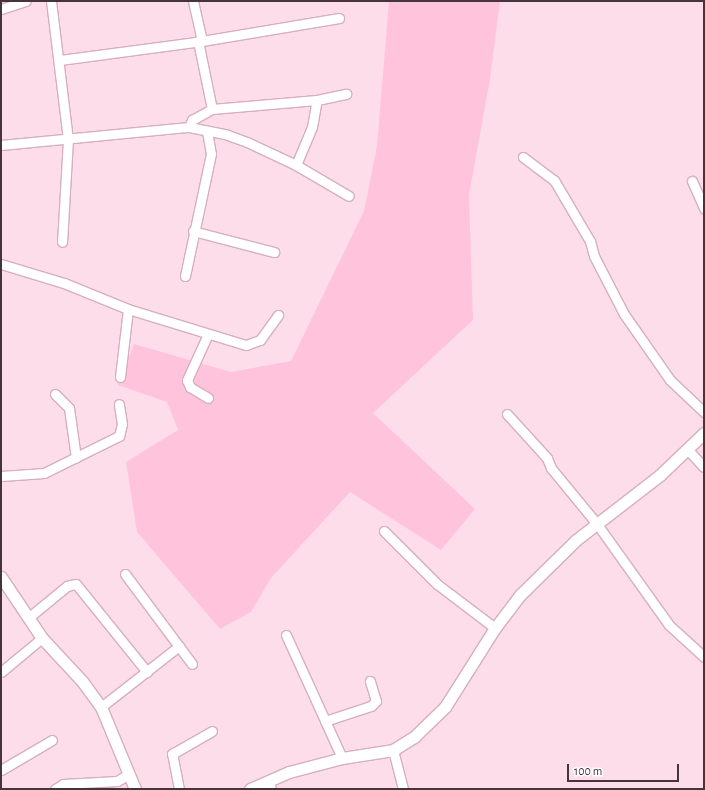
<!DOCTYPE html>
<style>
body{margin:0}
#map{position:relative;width:705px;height:790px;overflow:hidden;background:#feddea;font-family:"Alegreya Sans",sans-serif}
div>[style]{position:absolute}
.green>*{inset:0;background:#ffc4db}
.roads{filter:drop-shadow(1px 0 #d6afbe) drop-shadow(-1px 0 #d6afbe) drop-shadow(0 1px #d6afbe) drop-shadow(0 -1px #d6afbe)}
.minor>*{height:9px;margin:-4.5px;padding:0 4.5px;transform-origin:4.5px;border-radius:4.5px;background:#fff}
.tertiary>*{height:11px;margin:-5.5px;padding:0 5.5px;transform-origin:5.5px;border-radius:5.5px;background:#fff}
span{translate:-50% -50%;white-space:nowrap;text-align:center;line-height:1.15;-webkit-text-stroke:4px #fff;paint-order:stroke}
.frame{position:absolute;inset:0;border:2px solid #45353b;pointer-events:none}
.scale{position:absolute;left:567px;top:764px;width:112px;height:18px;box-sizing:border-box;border:2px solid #45353b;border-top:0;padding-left:5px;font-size:12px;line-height:14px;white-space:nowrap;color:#45353b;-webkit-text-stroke:3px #fff;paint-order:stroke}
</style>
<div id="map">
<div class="green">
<div style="clip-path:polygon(389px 1px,500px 1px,490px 79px,469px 195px,473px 320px,373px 413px,475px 509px,441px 550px,350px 492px,271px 578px,251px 612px,220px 629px,137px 532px,126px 462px,178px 430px,167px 402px,118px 385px,134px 344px,231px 372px,291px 361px,364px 211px,377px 146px)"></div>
</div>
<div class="roads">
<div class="minor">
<div style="left:51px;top:1px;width:139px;rotate:83deg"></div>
<div style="left:68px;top:139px;width:103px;rotate:93.3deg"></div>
<div style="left:193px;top:1px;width:41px;rotate:77.3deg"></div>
<div style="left:1px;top:9px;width:26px;rotate:-18deg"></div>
<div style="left:198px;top:41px;width:69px;rotate:78.4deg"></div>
<div style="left:60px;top:60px;width:143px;rotate:-7.6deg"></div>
<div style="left:202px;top:41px;width:139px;rotate:-9.5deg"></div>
<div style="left:189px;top:127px;width:8px;rotate:-67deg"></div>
<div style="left:192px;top:120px;width:23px;rotate:-29deg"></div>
<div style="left:212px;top:109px;width:105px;rotate:-4.9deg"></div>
<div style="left:317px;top:100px;width:30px;rotate:-12deg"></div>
<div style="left:1px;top:145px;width:189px;rotate:-5.5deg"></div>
<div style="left:189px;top:127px;width:37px;rotate:11deg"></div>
<div style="left:225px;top:134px;width:23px;rotate:20deg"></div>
<div style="left:247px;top:142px;width:54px;rotate:25.1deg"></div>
<div style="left:296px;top:165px;width:61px;rotate:30.3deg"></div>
<div style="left:523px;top:157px;width:39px;rotate:37deg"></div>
<div style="left:554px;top:180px;width:71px;rotate:59.5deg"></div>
<div style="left:590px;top:241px;width:16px;rotate:75deg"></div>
<div style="left:594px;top:256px;width:65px;rotate:62.7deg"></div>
<div style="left:624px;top:314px;width:80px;rotate:55.1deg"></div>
<div style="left:670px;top:380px;width:47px;rotate:43.3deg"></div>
<div style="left:296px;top:165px;width:41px;rotate:-67.2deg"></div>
<div style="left:312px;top:127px;width:27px;rotate:-80deg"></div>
<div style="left:692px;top:181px;width:30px;rotate:66deg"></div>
<div style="left:193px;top:231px;width:84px;rotate:14.5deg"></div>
<div style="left:1px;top:264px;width:66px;rotate:16.8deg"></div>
<div style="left:64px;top:283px;width:69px;rotate:22.1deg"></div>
<div style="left:128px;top:309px;width:123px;rotate:17deg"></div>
<div style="left:246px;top:345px;width:15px;rotate:-20deg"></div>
<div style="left:260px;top:340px;width:31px;rotate:-54deg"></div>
<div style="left:185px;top:276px;width:125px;rotate:-78deg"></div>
<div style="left:211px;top:154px;width:22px;rotate:-100deg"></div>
<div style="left:208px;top:334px;width:51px;rotate:114.5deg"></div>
<div style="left:187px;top:380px;width:8px;rotate:67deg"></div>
<div style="left:190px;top:387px;width:21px;rotate:31deg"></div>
<div style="left:120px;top:377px;width:68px;rotate:-83.3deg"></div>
<div style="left:55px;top:394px;width:20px;rotate:45deg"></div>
<div style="left:69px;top:408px;width:50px;rotate:82deg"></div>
<div style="left:507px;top:414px;width:59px;rotate:47.7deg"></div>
<div style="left:547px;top:458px;width:11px;rotate:68deg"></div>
<div style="left:551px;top:468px;width:72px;rotate:50.6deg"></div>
<div style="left:597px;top:524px;width:124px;rotate:54.5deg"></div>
<div style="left:669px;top:625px;width:47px;rotate:42.4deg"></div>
<div style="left:688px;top:450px;width:23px;rotate:47deg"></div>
<div style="left:1px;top:476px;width:43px;rotate:-4deg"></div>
<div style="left:44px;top:473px;width:84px;rotate:-26.3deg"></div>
<div style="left:119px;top:436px;width:12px;rotate:-76deg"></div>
<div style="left:122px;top:424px;width:20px;rotate:-99deg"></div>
<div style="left:384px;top:531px;width:75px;rotate:45deg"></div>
<div style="left:437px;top:584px;width:73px;rotate:37.2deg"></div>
<div style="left:125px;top:574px;width:112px;rotate:53.3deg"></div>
<div style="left:28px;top:618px;width:50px;rotate:-39.4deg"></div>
<div style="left:67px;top:586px;width:9px;rotate:-13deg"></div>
<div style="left:76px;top:584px;width:113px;rotate:51.1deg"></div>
<div style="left:286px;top:635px;width:135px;rotate:65.5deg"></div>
<div style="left:1px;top:672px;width:53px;rotate:-39.7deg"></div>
<div style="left:101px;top:707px;width:99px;rotate:-38deg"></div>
<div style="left:325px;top:721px;width:48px;rotate:-18.1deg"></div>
<div style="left:371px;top:706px;width:7px;rotate:-45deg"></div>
<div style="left:376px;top:701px;width:21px;rotate:-107deg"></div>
<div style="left:393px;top:750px;width:40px;rotate:75.6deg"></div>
<div style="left:1px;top:770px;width:59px;rotate:-30.5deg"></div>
<div style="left:269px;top:781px;width:8px;rotate:76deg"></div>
<div style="left:55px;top:789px;width:9px;rotate:-32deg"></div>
<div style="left:63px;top:784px;width:54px;rotate:-3.2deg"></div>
<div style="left:117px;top:781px;width:14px;rotate:-30deg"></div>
<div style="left:179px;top:789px;width:36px;rotate:-101deg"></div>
<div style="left:172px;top:754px;width:46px;rotate:-29.9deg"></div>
</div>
<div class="tertiary">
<div style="left:1px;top:577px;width:73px;rotate:56.1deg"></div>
<div style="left:42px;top:638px;width:59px;rotate:47.1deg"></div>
<div style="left:82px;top:681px;width:32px;rotate:54deg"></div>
<div style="left:101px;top:707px;width:89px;rotate:67.5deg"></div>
<div style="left:250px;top:789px;width:43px;rotate:-23.6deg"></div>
<div style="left:289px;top:772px;width:55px;rotate:-14.8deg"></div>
<div style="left:342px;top:758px;width:52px;rotate:-8.9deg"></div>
<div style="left:393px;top:750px;width:26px;rotate:-32deg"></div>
<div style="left:415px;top:736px;width:42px;rotate:-44deg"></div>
<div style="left:445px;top:707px;width:93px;rotate:-57.7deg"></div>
<div style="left:495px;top:628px;width:41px;rotate:-52.9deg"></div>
<div style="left:520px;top:595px;width:78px;rotate:-44.5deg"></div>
<div style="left:576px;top:540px;width:106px;rotate:-37.7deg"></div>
<div style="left:660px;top:475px;width:61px;rotate:-43.7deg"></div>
</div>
</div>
<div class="frame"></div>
<div class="scale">100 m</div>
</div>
